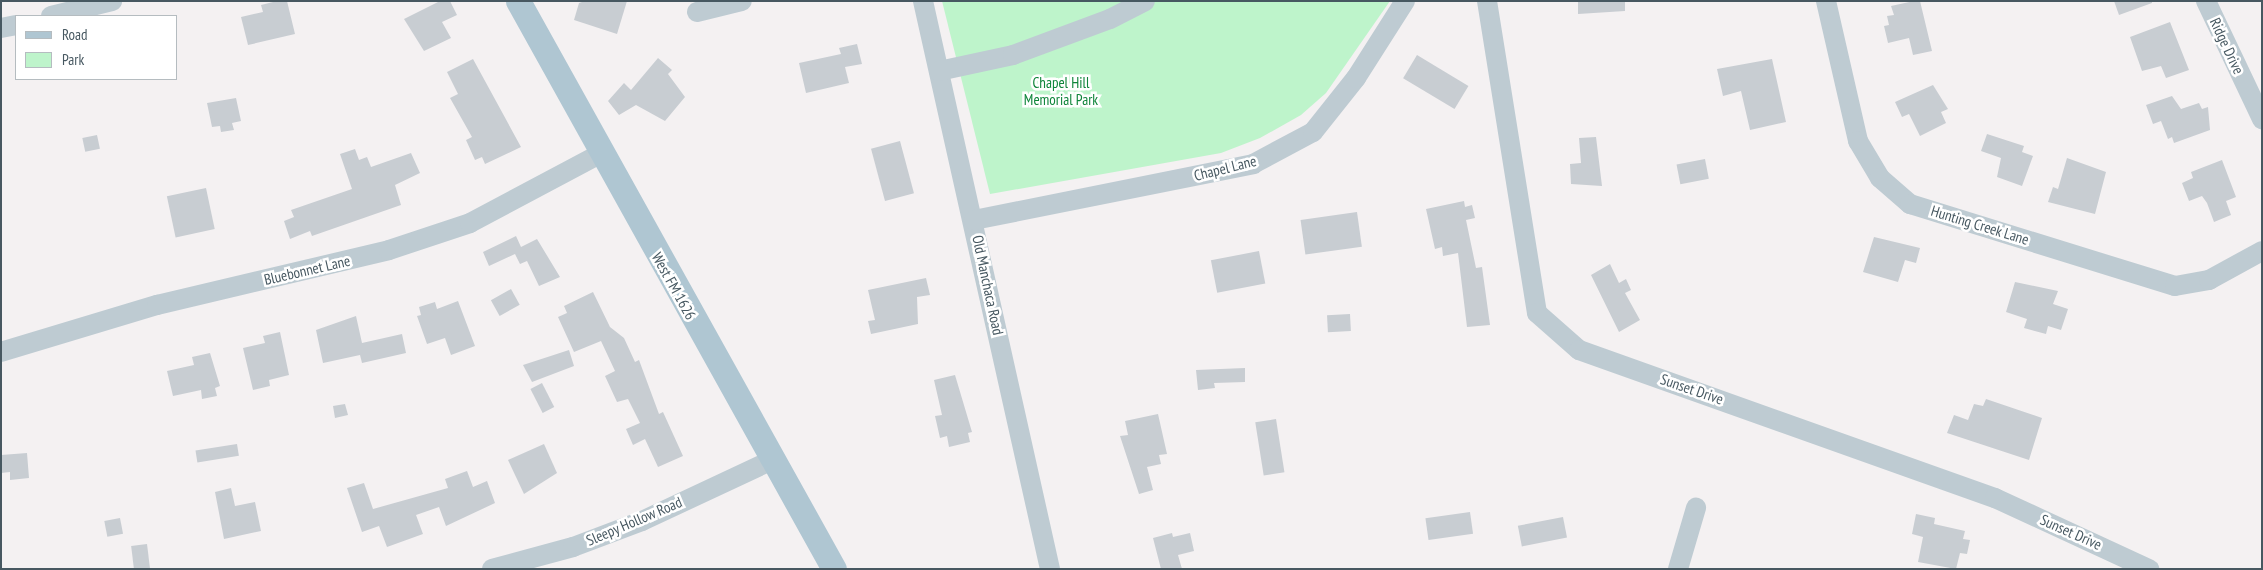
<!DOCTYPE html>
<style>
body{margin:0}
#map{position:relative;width:2263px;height:570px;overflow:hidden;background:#f4f1f2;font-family:"PT Sans Narrow",sans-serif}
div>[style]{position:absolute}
.green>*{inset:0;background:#bef4cb}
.building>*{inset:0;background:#c8cdd2;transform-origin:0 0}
.minor>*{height:20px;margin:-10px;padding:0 10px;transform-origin:10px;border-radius:10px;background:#becbd2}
.major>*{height:25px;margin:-12.5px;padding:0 12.5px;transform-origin:12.5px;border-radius:12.5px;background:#afc6d2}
span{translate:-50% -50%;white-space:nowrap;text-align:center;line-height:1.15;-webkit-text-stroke:5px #fff;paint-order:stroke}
.street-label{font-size:15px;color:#475861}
.park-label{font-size:15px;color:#0f853a}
.frame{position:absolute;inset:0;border:2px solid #475861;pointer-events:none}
.legend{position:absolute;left:15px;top:15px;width:162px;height:65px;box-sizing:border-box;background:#fff;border:1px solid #b5bcc0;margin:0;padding:6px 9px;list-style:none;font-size:15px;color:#475861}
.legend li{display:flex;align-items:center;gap:10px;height:25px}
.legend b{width:25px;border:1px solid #b5bcc0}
</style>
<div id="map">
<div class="green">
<div style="clip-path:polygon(942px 1px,1390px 1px,1326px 93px,1301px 115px,1260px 138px,1221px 153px,990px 194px)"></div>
</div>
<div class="building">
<div style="clip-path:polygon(277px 1px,287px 1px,295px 34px,248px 45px,241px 17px,263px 12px,261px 5px)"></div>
<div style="clip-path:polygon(440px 1px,450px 1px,457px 15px,442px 22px,451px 38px,424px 51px,404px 19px)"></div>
<div style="clip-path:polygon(585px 1px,627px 1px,617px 34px,574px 20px,579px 3px)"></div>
<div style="clip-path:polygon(1578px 1px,1625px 1px,1625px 11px,1578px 14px)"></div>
<div style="clip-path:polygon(1914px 1px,1920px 1px,1932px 51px,1913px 55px,1909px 38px,1888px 43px,1884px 26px,1889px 25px,1887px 16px,1894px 15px,1891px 6px)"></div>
<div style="clip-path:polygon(2114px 1px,2152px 1px,2152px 3px,2119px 15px)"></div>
<div style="clip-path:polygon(2170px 22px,2189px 70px,2166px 78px,2161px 66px,2142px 71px,2130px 37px)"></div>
<div style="clip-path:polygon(857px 44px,862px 64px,845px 67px,849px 83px,806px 93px,799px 63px,841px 54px,839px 48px)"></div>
<div style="left:1417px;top:55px;width:60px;height:27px;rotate:31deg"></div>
<div style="clip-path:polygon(658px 58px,672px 70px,668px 74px,685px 97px,665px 121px,636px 105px,619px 115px,608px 101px,624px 83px,631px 90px)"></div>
<div style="clip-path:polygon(473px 59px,521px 147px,485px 164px,482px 157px,475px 160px,466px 140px,472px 137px,450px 98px,458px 94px,447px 72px)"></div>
<div style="clip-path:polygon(1772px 59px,1786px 122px,1750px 130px,1741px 91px,1723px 96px,1717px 69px)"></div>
<div style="clip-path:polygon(1933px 85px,1948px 109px,1941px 112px,1946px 123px,1920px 136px,1909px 114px,1902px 117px,1895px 102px)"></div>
<div style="clip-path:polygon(2172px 96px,2181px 109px,2199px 103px,2202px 109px,2208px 107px,2210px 130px,2174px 143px,2172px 137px,2168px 139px,2161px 121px,2153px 124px,2146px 105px)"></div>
<div style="clip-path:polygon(236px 98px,241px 121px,232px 123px,234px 130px,221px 132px,220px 126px,212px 127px,207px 103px)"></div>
<div style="clip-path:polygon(1987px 134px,2024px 146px,2022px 152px,2033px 156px,2022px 186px,1997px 177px,2001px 158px,1981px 151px)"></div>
<div style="left:97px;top:135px;width:14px;height:15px;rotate:78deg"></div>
<div style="clip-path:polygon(1596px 137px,1602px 186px,1571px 184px,1570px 164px,1581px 163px,1579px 138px)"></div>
<div style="left:900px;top:141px;width:54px;height:30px;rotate:75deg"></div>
<div style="clip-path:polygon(355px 149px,359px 160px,367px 157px,371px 167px,411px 153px,420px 173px,395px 185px,401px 205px,312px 236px,310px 231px,290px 239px,284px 221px,294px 217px,291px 210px,352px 189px,340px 154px)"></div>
<div style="clip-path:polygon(2067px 158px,2106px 172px,2095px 214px,2048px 202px,2053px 187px,2058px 189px)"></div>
<div style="left:1705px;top:159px;width:20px;height:29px;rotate:79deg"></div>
<div style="clip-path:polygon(2222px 160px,2236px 197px,2226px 201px,2231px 215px,2214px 222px,2207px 203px,2202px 196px,2189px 201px,2182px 183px,2193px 178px,2191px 172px)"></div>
<div style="left:206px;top:188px;width:42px;height:40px;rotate:78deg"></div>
<div style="clip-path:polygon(1464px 201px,1465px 207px,1472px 205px,1475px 218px,1466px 220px,1476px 268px,1482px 267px,1490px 325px,1467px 327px,1458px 253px,1443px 256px,1442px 247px,1435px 249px,1426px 209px)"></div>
<div style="left:1357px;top:212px;width:35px;height:57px;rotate:82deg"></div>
<div style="clip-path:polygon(516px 236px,521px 247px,537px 239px,560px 277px,539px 286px,527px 261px,520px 264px,515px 254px,489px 266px,483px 252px)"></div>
<div style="clip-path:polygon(1874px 237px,1920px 248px,1916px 263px,1905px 260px,1898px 282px,1863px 272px)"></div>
<div style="left:1259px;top:251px;width:33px;height:49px;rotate:79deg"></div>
<div style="clip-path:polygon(1610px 264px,1619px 283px,1626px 279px,1631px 290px,1625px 293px,1640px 320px,1619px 332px,1591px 275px)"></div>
<div style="clip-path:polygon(926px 278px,930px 295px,917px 297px,918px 324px,871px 334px,868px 321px,875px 320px,868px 290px)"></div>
<div style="clip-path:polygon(2015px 282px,2058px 291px,2053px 304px,2068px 309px,2061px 330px,2048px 326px,2046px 334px,2024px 328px,2027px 319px,2006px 312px)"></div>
<div style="left:511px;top:289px;width:18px;height:23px;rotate:61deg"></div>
<div style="clip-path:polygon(593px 292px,610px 327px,624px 338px,635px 362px,639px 360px,659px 414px,663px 412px,683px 456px,658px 467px,645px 439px,633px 445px,626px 429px,640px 423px,628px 399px,617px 402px,605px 376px,615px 371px,601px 341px,574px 352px,558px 317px,567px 313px,564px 306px)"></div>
<div style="clip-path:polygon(458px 301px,475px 346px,451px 355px,445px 338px,427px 344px,417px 316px,421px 315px,419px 307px,435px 302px,437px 309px)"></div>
<div style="left:1350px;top:314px;width:17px;height:23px;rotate:87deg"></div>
<div style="clip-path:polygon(356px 316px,362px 343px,402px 334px,406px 353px,362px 363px,360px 355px,323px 363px,316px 330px)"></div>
<div style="clip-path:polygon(280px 332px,289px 375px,269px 380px,270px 386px,253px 390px,243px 348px,265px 343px,263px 336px)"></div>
<div style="clip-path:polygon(569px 350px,574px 366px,532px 382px,523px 365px)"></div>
<div style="clip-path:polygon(210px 353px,220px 386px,215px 388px,217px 396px,202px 399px,201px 390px,173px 396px,167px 371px,194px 365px,192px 357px)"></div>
<div style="clip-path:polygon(1245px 368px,1245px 382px,1214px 383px,1215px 388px,1198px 390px,1196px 370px)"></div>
<div style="clip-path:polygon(955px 375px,972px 432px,968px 433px,970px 442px,949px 447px,947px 436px,940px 438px,935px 416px,942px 415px,934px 380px)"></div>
<div style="left:542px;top:383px;width:27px;height:13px;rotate:63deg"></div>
<div style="clip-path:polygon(1986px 399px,2042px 418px,2029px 460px,1947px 433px,1954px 415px,1968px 420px,1974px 404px,1983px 406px)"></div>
<div style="clip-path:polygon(345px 404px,348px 415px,335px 418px,333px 406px)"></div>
<div style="clip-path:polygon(1158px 414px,1167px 454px,1159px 455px,1161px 464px,1147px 467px,1153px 490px,1139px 494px,1120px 436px,1128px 435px,1125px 421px)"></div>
<div style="left:1276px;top:419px;width:54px;height:21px;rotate:81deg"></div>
<div style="left:237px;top:444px;width:12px;height:42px;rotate:81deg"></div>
<div style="clip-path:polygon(544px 444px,557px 473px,524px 494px,508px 460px)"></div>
<div style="clip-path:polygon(27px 453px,29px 478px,10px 480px,10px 472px,1px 473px,1px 455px)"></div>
<div style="clip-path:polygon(467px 471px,473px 487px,487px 481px,495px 503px,446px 526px,439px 507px,416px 515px,423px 534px,387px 547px,379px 526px,362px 532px,347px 488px,364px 483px,373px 509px,448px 488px,445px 479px)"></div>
<div style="clip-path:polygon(231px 488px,235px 506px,255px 502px,261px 531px,224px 539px,215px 492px)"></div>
<div style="left:1470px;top:512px;width:22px;height:45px;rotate:82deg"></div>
<div style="clip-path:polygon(1916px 514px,1935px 518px,1934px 524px,1965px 531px,1963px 539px,1970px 540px,1967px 554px,1960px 553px,1956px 569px,1918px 562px,1923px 537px,1912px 534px)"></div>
<div style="left:1563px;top:517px;width:21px;height:46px;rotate:79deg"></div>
<div style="left:120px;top:518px;width:16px;height:16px;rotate:79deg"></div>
<div style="clip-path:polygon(1172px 533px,1173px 537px,1190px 533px,1194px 551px,1178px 555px,1182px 569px,1161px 569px,1153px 538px)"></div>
<div style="left:147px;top:544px;width:25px;height:16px;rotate:83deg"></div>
</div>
<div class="minor">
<div style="left:923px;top:1px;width:582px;rotate:77.4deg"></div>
<div style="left:1487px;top:1px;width:316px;rotate:80.9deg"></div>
<div style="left:1537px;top:313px;width:56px;rotate:41.4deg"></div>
<div style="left:1579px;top:350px;width:442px;rotate:19.6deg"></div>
<div style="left:1995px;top:498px;width:170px;rotate:24.8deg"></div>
<div style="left:1826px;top:1px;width:144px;rotate:77.1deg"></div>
<div style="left:1858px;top:141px;width:43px;rotate:59.3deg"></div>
<div style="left:1880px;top:178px;width:40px;rotate:41deg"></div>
<div style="left:1910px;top:204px;width:277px;rotate:17.2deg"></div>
<div style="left:2175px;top:286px;width:35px;rotate:-10deg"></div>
<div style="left:2209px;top:280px;width:60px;rotate:-28.7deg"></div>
<div style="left:2206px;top:1px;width:131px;rotate:64.6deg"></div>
<div style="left:697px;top:12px;width:46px;rotate:-13.7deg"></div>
<div style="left:51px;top:16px;width:63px;rotate:-13.8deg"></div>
<div style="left:1px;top:28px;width:15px;rotate:-11deg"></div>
<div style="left:939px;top:71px;width:76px;rotate:-12.2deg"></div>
<div style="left:1013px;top:55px;width:103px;rotate:-20.4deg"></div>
<div style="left:1110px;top:19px;width:39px;rotate:-27deg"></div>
<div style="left:974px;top:220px;width:285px;rotate:-11.3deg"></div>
<div style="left:1253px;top:164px;width:68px;rotate:-28.1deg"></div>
<div style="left:1313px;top:132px;width:69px;rotate:-51.5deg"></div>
<div style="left:1356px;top:78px;width:91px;rotate:-57.5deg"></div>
<div style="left:1px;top:352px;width:163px;rotate:-16.8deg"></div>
<div style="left:157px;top:305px;width:238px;rotate:-13.3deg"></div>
<div style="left:389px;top:250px;width:85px;rotate:-18.4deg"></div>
<div style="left:470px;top:223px;width:147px;rotate:-28deg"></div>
<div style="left:492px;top:569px;width:84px;rotate:-15.2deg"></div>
<div style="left:573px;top:547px;width:74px;rotate:-20.6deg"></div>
<div style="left:642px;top:521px;width:144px;rotate:-25.1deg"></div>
<div style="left:1678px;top:569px;width:64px;rotate:-73.6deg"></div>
</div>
<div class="major">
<div style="left:518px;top:1px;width:650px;rotate:60.91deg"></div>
</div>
<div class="street-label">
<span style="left:2227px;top:46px;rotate:65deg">Ridge Drive</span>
<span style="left:1225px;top:168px;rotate:-14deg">Chapel Lane</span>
<span style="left:1980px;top:225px;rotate:17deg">Hunting Creek Lane</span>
<span style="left:307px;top:270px;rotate:-13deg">Bluebonnet Lane</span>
<span style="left:988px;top:285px;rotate:78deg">Old Manchaca Road</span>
<span style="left:674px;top:286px;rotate:61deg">West FM 1626</span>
<span style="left:1692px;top:389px;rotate:19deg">Sunset Drive</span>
<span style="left:634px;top:521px;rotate:-23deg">Sleepy Hollow Road</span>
<span style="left:2071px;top:532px;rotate:24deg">Sunset Drive</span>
</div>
<div class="park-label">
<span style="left:1061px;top:91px">Chapel Hill<br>Memorial Park</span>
</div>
<div class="frame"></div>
<ul class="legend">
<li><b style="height:6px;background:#afc6d2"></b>Road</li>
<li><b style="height:14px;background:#bef4cb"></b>Park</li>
</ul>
</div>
